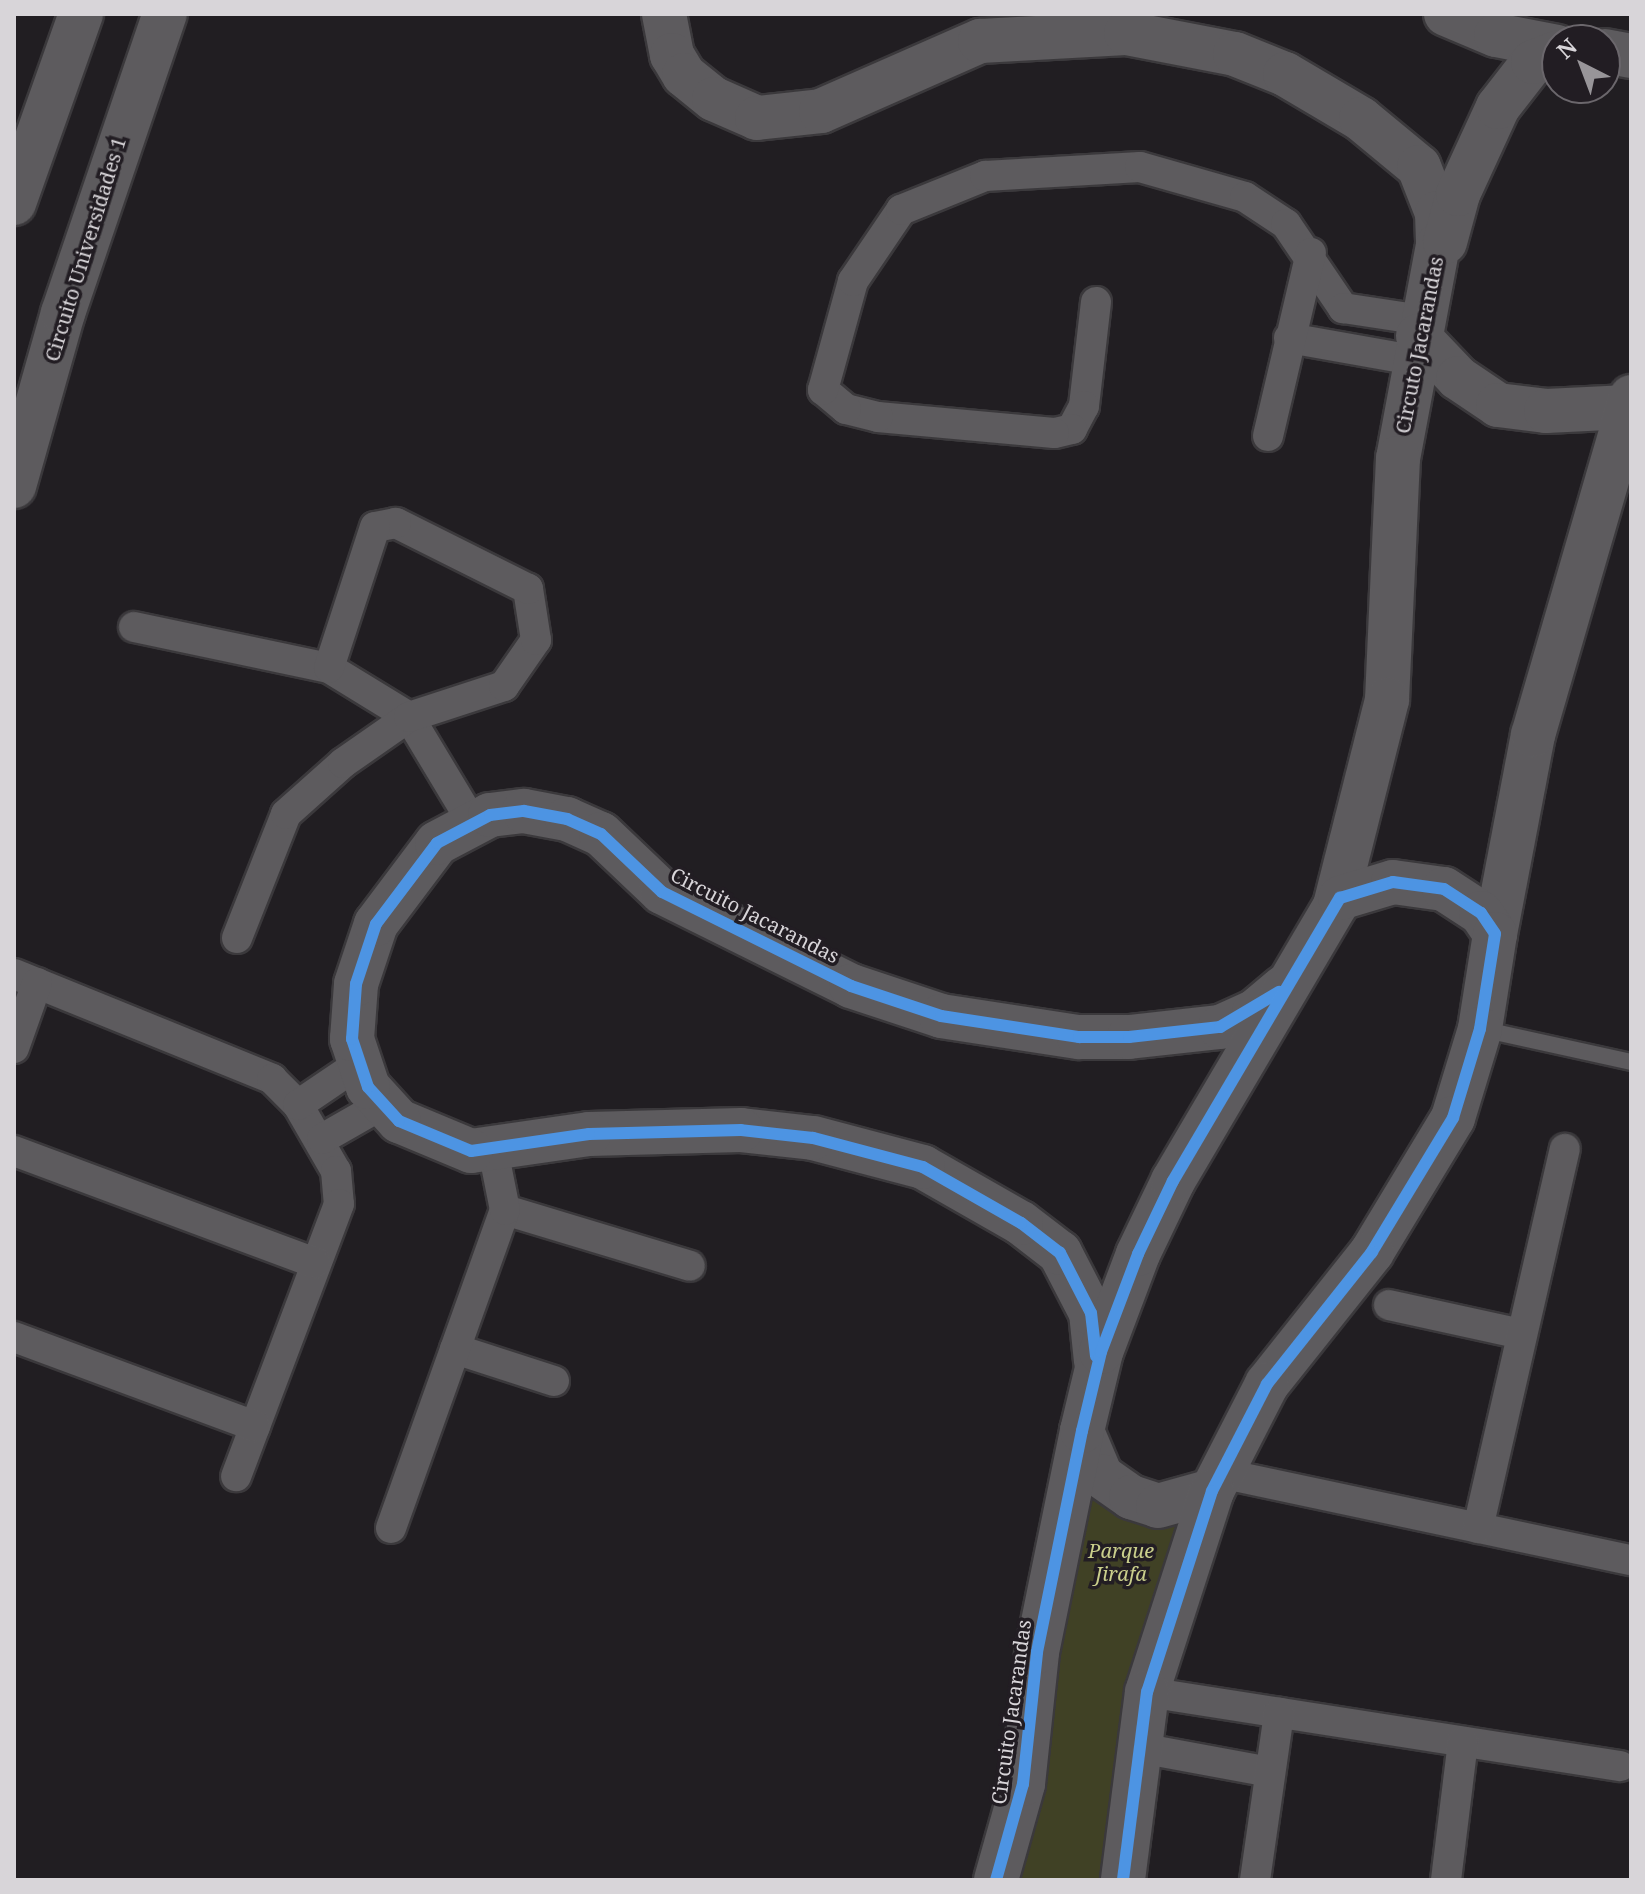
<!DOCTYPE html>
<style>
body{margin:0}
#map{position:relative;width:1645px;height:1894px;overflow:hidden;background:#211e22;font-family:"Noto Serif",serif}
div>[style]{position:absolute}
.green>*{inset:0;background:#404125}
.roads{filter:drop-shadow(2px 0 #3b393c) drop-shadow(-2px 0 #3b393c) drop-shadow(0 2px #3b393c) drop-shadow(0 -2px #3b393c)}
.lane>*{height:16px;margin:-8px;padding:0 8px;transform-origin:8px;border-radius:8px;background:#5d5b5e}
.street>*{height:30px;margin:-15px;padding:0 15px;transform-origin:15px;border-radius:15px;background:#5d5b5e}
.secondary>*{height:44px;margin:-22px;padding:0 22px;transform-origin:22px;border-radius:22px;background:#5d5b5e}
.cycleway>*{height:12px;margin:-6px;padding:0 6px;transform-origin:6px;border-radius:6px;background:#4d94e3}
span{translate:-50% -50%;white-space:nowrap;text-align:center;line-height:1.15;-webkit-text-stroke:7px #221d23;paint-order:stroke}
.street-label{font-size:20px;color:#d8d5d9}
.park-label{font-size:20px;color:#cacf8c;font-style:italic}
.frame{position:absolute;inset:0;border:16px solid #d8d5d9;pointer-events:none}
.north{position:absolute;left:1541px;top:24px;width:80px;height:80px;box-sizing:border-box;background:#221d23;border:2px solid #6b676c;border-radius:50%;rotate:318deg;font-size:22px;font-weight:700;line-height:32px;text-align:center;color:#d8d5d9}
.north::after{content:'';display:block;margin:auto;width:28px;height:36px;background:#989599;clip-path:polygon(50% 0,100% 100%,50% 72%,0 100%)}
</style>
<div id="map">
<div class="green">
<div style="clip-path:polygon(1082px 1431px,1101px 1476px,1212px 1491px,1118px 1880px,996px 1880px)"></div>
</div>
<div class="roads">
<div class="lane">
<div style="left:1481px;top:1029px;width:154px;rotate:12.4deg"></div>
</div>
<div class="street">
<div style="left:1096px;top:302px;width:105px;rotate:96.6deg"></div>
<div style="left:1084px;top:406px;width:26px;rotate:118deg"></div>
<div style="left:1072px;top:429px;width:18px;rotate:167deg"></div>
<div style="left:1054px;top:433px;width:177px;rotate:-174.8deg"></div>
<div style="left:878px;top:417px;width:33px;rotate:-166deg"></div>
<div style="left:846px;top:409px;width:30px;rotate:-140deg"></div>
<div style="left:823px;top:390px;width:113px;rotate:-74.6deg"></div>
<div style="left:853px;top:281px;width:86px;rotate:-55.9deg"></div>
<div style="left:901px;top:210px;width:91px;rotate:-22deg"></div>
<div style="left:985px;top:176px;width:155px;rotate:-3.3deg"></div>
<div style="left:1140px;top:167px;width:109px;rotate:15.9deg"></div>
<div style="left:1245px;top:197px;width:49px;rotate:33.4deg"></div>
<div style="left:1286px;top:224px;width:102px;rotate:55.8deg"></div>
<div style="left:1343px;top:308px;width:80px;rotate:8.6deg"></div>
<div style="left:1289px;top:338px;width:126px;rotate:10.1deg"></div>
<div style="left:1268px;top:436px;width:188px;rotate:-76.8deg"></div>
<div style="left:134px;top:627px;width:199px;rotate:11.9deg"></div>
<div style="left:329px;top:668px;width:94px;rotate:31.5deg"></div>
<div style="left:409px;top:717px;width:122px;rotate:59deg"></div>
<div style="left:237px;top:938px;width:133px;rotate:-68.4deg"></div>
<div style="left:286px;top:814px;width:76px;rotate:-41.8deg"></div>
<div style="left:343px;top:763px;width:80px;rotate:-34.9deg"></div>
<div style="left:409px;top:717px;width:100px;rotate:-18.1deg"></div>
<div style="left:504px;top:686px;width:56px;rotate:-55.2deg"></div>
<div style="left:536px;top:640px;width:52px;rotate:-98.9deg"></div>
<div style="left:528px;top:589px;width:148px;rotate:-153.4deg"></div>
<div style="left:396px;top:523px;width:21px;rotate:169deg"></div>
<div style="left:375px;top:527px;width:148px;rotate:108.1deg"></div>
<div style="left:14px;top:974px;width:279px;rotate:22.1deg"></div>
<div style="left:272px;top:1079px;width:37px;rotate:45deg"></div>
<div style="left:298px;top:1105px;width:76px;rotate:60.1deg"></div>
<div style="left:336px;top:1171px;width:33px;rotate:85deg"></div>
<div style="left:339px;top:1204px;width:291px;rotate:110.7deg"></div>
<div style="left:14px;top:1048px;width:69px;rotate:-70.5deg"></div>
<div style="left:298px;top:1105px;width:71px;rotate:-34.1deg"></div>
<div style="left:322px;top:1139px;width:70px;rotate:-29.8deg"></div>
<div style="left:14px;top:1151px;width:321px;rotate:20.4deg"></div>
<div style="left:505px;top:1210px;width:193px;rotate:16.8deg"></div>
<div style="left:1389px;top:1305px;width:135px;rotate:12.4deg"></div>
<div style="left:14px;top:1337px;width:257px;rotate:20.3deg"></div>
<div style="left:455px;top:1349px;width:104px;rotate:17.9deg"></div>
<div style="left:1220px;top:1473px;width:420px;rotate:12deg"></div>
<div style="left:391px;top:1528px;width:338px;rotate:-70.3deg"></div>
<div style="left:505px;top:1210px;width:61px;rotate:-101.3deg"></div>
<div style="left:1478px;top:1528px;width:389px;rotate:-77.1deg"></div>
<div style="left:1147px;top:1692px;width:479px;rotate:8.9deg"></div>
<div style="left:1140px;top:1748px;width:132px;rotate:10.5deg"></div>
<div style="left:1255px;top:1880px;width:169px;rotate:-81.8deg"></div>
<div style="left:1446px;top:1880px;width:139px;rotate:-83deg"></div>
</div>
<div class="secondary">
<div style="left:664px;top:14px;width:42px;rotate:79deg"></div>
<div style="left:672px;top:55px;width:23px;rotate:59deg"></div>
<div style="left:684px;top:75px;width:38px;rotate:39deg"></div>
<div style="left:714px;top:99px;width:47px;rotate:23.8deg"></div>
<div style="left:757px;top:118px;width:64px;rotate:-6.2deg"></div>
<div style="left:821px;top:111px;width:174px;rotate:-23.8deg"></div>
<div style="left:980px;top:41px;width:146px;rotate:-3.1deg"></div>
<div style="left:1126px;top:33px;width:111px;rotate:10.9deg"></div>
<div style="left:1235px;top:54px;width:54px;rotate:21.8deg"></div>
<div style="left:1285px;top:74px;width:88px;rotate:30.6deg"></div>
<div style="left:1361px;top:119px;width:75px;rotate:39.6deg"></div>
<div style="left:1419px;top:167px;width:49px;rotate:68.6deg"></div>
<div style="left:1437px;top:213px;width:32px;rotate:88deg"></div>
<div style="left:1438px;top:245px;width:217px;rotate:100.6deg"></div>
<div style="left:1398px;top:458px;width:242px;rotate:92.6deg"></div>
<div style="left:1387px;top:700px;width:212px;rotate:104.2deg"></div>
<div style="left:1446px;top:14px;width:54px;rotate:22.8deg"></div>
<div style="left:1496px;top:35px;width:62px;rotate:11.1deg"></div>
<div style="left:1605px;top:51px;width:26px;rotate:11deg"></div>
<div style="left:14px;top:203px;width:201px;rotate:-70.5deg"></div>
<div style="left:1445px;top:242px;width:50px;rotate:-74.8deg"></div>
<div style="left:1458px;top:194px;width:96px;rotate:-65.3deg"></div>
<div style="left:1498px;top:107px;width:57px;rotate:-52.1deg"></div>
<div style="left:1533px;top:62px;width:26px;rotate:-21deg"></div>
<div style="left:1418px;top:336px;width:58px;rotate:46.4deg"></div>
<div style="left:1458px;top:378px;width:48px;rotate:34deg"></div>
<div style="left:1498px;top:405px;width:48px;rotate:7.1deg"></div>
<div style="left:1546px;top:411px;width:82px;rotate:-2.8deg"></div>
<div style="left:14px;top:486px;width:180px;rotate:-74.2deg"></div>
<div style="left:63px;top:313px;width:316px;rotate:-71.2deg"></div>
<div style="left:1495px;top:934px;width:203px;rotate:-79.2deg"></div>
<div style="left:1533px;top:735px;width:352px;rotate:-73.8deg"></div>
<div style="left:1096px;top:1361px;width:48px;rotate:-95.9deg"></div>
<div style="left:1091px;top:1313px;width:68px;rotate:-117.3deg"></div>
<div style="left:1060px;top:1253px;width:49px;rotate:-142.4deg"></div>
<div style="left:1021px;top:1223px;width:113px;rotate:-150.3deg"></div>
<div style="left:923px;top:1167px;width:114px;rotate:-165.2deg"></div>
<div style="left:813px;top:1138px;width:72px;rotate:-173.7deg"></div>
<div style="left:741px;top:1130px;width:152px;rotate:178.5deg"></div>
<div style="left:589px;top:1134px;width:119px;rotate:171.8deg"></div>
<div style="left:471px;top:1151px;width:78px;rotate:-157.4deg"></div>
<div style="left:399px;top:1121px;width:46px;rotate:-132.4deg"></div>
<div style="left:368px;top:1087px;width:51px;rotate:-108.4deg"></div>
<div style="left:352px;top:1039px;width:55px;rotate:-85.8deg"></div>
<div style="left:356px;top:984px;width:63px;rotate:-71.6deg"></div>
<div style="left:376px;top:924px;width:101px;rotate:-53deg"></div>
<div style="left:437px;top:843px;width:60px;rotate:-27.8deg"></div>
<div style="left:490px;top:815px;width:34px;rotate:-7deg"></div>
<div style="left:524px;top:811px;width:44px;rotate:10.5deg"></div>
<div style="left:567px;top:819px;width:37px;rotate:24deg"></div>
<div style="left:601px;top:834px;width:84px;rotate:43.6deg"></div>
<div style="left:662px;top:892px;width:211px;rotate:26.4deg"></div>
<div style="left:851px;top:986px;width:95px;rotate:18.4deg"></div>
<div style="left:941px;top:1016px;width:140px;rotate:8.7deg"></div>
<div style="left:1079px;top:1037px;width:50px"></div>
<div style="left:1129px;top:1037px;width:92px;rotate:-6.3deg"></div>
<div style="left:1220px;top:1027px;width:37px;rotate:-24deg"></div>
<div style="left:1254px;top:1012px;width:38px;rotate:-40deg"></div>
<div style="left:1082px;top:1431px;width:49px;rotate:67.1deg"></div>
<div style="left:1101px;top:1476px;width:37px;rotate:35deg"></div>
<div style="left:1131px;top:1497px;width:28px;rotate:18deg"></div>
<div style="left:1158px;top:1506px;width:56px;rotate:-15.5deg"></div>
<div style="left:996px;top:1880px;width:100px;rotate:-74.3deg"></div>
<div style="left:1023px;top:1784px;width:133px;rotate:-83.9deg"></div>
<div style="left:1037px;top:1652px;width:226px;rotate:-78.5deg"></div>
<div style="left:1082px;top:1431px;width:81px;rotate:-76.5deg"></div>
<div style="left:1101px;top:1352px;width:105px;rotate:-69.3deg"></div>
<div style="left:1138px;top:1254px;width:81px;rotate:-64.4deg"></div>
<div style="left:1173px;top:1181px;width:329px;rotate:-59.5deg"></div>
<div style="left:1340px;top:898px;width:55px;rotate:-16.8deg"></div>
<div style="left:1393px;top:882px;width:51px;rotate:7.8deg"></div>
<div style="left:1444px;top:889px;width:44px;rotate:33deg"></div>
<div style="left:1481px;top:913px;width:25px;rotate:56deg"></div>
<div style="left:1495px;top:934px;width:96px;rotate:99deg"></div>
<div style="left:1480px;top:1029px;width:93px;rotate:106.9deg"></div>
<div style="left:1453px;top:1118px;width:157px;rotate:121.2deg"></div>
<div style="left:1372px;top:1252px;width:169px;rotate:128.5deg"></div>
<div style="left:1267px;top:1384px;width:120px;rotate:117.2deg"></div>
<div style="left:1212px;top:1491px;width:211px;rotate:107.9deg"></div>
<div style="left:1147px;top:1692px;width:190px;rotate:97.3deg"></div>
</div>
</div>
<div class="cycleway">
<div style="left:1096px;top:1356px;width:43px;rotate:-96.6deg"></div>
<div style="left:1091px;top:1313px;width:68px;rotate:-117.3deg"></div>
<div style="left:1060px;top:1253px;width:49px;rotate:-142.4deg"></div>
<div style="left:1021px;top:1223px;width:113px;rotate:-150.3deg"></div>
<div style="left:923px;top:1167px;width:114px;rotate:-165.2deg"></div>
<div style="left:813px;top:1138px;width:72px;rotate:-173.7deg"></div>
<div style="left:741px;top:1130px;width:152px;rotate:178.5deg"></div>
<div style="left:589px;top:1134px;width:119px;rotate:171.8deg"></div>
<div style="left:471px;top:1151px;width:78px;rotate:-157.4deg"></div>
<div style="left:399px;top:1121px;width:46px;rotate:-132.4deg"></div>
<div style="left:368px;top:1087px;width:51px;rotate:-108.4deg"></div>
<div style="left:352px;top:1039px;width:55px;rotate:-85.8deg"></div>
<div style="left:356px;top:984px;width:63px;rotate:-71.6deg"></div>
<div style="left:376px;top:924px;width:101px;rotate:-53deg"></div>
<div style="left:437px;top:843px;width:60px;rotate:-27.8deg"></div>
<div style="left:490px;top:815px;width:34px;rotate:-7deg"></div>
<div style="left:524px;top:811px;width:44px;rotate:10.5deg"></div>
<div style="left:567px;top:819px;width:37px;rotate:24deg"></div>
<div style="left:601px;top:834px;width:84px;rotate:43.6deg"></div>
<div style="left:662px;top:892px;width:211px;rotate:26.4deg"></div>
<div style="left:851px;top:986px;width:95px;rotate:18.4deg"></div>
<div style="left:941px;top:1016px;width:140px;rotate:8.7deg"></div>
<div style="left:1079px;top:1037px;width:50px"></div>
<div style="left:1129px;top:1037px;width:92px;rotate:-6.3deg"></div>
<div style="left:1220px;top:1027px;width:69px;rotate:-30.7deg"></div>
<div style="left:996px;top:1880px;width:100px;rotate:-74.3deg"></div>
<div style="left:1023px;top:1784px;width:133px;rotate:-83.9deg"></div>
<div style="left:1037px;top:1652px;width:226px;rotate:-78.5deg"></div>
<div style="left:1082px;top:1431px;width:81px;rotate:-76.5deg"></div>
<div style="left:1101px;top:1352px;width:105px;rotate:-69.3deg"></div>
<div style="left:1138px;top:1254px;width:81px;rotate:-64.4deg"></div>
<div style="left:1173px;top:1181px;width:329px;rotate:-59.5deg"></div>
<div style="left:1340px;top:898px;width:55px;rotate:-16.8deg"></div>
<div style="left:1393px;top:882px;width:51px;rotate:7.8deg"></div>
<div style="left:1444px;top:889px;width:44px;rotate:33deg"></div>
<div style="left:1481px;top:913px;width:25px;rotate:56deg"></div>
<div style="left:1495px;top:934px;width:96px;rotate:99deg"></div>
<div style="left:1480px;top:1029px;width:93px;rotate:106.9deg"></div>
<div style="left:1453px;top:1118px;width:157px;rotate:121.2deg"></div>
<div style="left:1372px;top:1252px;width:169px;rotate:128.5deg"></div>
<div style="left:1267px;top:1384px;width:120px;rotate:117.2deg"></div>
<div style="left:1212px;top:1491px;width:211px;rotate:107.9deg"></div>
<div style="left:1147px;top:1692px;width:190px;rotate:97.3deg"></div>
</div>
<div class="street-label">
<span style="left:85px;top:249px;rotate:-73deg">Circuito Universidades 1</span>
<span style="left:1419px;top:345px;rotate:-79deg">Circuto Jacarandas</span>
<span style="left:755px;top:915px;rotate:27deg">Circuito Jacarandas</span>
<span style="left:1011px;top:1712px;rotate:-82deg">Circuito Jacarandas</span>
</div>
<div class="park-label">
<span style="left:1121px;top:1562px">Parque<br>Jirafa</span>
</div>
<div class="frame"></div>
<div class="north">N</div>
</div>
